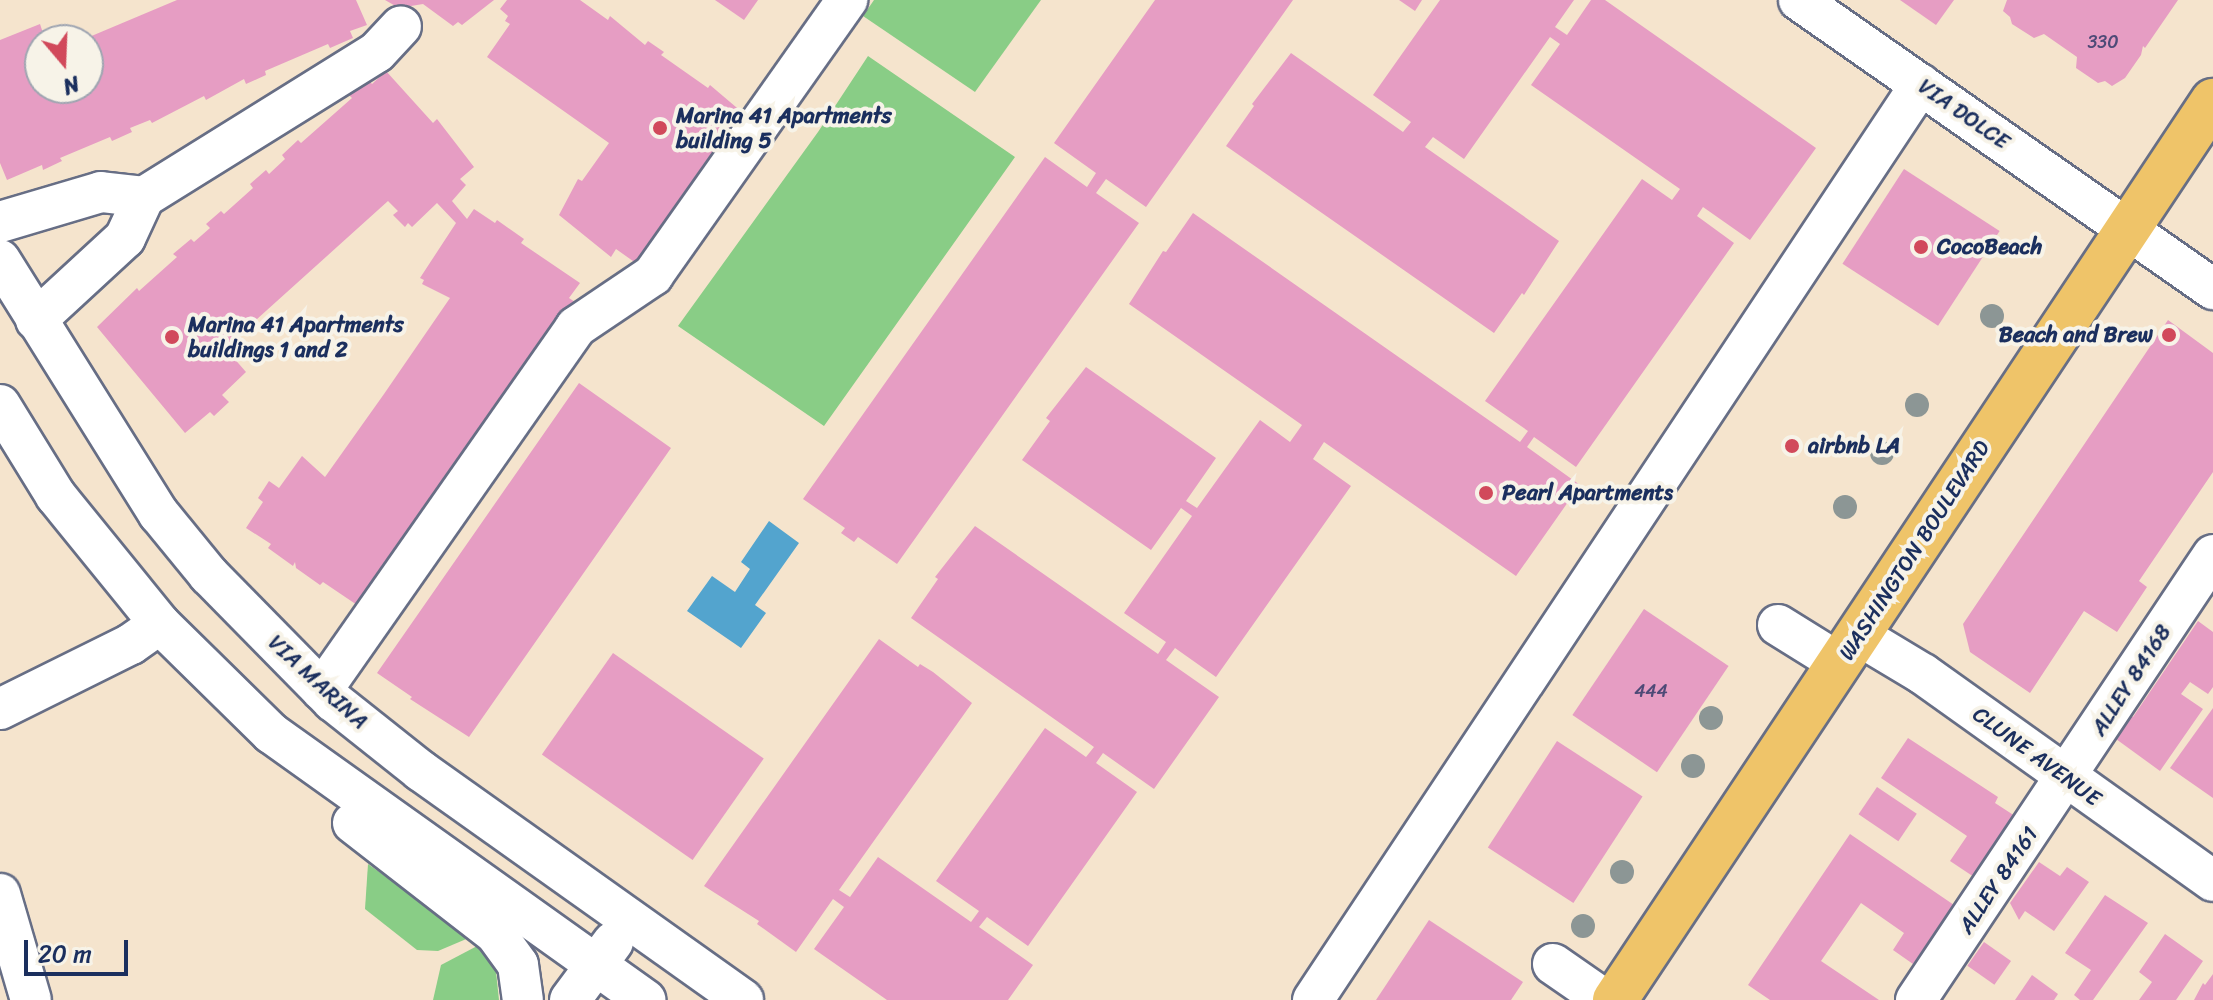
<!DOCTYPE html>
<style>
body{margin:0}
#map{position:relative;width:2213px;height:1000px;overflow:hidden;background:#f5e4cd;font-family:Sriracha,sans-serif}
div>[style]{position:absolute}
.green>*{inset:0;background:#89cd86}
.water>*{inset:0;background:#53a4ce}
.building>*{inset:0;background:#e69dc3;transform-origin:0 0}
.roads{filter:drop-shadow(2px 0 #676e85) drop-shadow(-2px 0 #676e85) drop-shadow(0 2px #676e85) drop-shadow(0 -2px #676e85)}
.minor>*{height:40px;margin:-20px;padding:0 20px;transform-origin:20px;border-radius:20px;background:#fff}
.major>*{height:44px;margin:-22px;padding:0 22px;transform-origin:22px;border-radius:22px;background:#efc469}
.trees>*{width:24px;height:24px;margin:-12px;border-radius:50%;background:#8c9695}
.dots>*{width:22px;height:22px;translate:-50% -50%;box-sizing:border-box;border:4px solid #f7f3e8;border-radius:50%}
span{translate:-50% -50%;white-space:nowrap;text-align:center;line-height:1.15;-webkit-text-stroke:8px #f7f3e8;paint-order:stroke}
.number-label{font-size:18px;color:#4e4a77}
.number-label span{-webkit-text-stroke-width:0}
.street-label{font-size:22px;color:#1b2f5e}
.poi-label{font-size:22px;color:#1b2f5e;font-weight:700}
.left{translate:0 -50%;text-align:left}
.right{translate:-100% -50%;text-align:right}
.north{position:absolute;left:24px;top:24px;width:80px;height:80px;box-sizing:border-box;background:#f7f3e8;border:2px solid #9fa5b1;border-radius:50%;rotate:161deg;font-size:22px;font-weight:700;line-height:32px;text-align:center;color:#1b2f5e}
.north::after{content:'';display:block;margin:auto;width:28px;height:36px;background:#d1495b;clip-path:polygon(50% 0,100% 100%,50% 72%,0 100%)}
.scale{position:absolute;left:24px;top:940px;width:104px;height:36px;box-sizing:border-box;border:4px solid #1b2f5e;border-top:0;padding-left:10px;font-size:24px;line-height:28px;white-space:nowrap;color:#1b2f5e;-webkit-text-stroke:6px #f7f3e8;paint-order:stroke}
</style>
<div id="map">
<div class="green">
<div style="clip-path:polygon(874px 0,1041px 0,975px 92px,863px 16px)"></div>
<div style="clip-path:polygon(868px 56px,1015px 157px,824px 426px,678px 326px,818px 132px)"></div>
<div style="clip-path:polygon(368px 864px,471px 937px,438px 951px,417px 950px,365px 909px)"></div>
<div style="clip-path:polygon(479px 945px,496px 972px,499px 1000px,433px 1000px,441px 965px)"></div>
</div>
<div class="water">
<div style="clip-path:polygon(769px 521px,799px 543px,755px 605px,766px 613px,741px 648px,687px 611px,712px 576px,735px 592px,750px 569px,741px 562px)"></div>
</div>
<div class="building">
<div style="clip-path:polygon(177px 0,356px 0,367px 25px,350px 31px,353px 38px,330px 48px,328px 44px,265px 71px,266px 75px,246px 84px,244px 79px,206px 100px,204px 96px,152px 123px,150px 120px,130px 128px,132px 132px,112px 141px,110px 137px,60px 158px,62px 161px,43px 170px,42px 165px,7px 180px,0 163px,0 40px,40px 24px,45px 39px,40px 40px,40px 88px,88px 88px,88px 40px,82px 40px)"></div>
<div style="clip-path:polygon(385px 0,494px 0,462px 25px,458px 22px,453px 26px,423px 4px,399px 8px)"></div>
<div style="clip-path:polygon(507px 0,580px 0,608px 20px,610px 16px,645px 45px,648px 41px,664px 52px,661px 55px,708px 88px,710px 85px,743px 113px,640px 266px,616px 249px,611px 257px,559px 215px,578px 179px,582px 181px,609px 143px,487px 57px,510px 24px,505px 21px,508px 16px,500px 9px)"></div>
<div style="clip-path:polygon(715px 0,758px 0,744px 20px)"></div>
<div style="clip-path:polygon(1155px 0,1293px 0,1146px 207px,1106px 179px,1096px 193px,1139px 223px,897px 564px,858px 537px,854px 542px,841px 533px,845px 528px,803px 499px,1045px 157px,1087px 187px,1096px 173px,1054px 143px)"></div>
<div style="clip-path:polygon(1399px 0,1422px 0,1415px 11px)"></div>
<div style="clip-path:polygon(1440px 0,1574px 0,1555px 27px,1567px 35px,1591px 0,1605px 0,1816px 148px,1750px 240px,1703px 207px,1697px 216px,1734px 243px,1576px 467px,1534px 437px,1527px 447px,1580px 485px,1516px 576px,1324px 442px,1313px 459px,1351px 486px,1216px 677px,1175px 648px,1166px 660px,1219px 697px,1154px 789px,1103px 753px,1096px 763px,1137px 792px,1028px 946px,987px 917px,979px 927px,1033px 965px,1008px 1000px,887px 1000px,814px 949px,844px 907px,833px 899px,796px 952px,757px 924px,759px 921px,704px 886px,879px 639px,918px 667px,920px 664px,933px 672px,972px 703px,839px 890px,850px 897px,878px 857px,971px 922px,979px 911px,936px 881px,1045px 728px,1086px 757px,1094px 747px,911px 618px,938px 579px,935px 577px,975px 526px,1158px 654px,1166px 642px,1124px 613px,1192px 516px,1181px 508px,1151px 550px,1022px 460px,1050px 421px,1046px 418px,1086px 367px,1216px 458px,1186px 501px,1197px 508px,1260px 420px,1290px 442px,1302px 425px,1129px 304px,1163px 251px,1166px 252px,1193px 213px,1520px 442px,1528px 431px,1485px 401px,1642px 179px,1672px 200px,1680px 189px,1531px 85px,1560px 44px,1550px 37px,1464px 159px,1433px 137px,1425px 147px,1559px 241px,1524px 295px,1522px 293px,1494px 333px,1226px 146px,1254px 106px,1252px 104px,1291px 53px,1403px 132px,1411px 122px,1373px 95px)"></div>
<div style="clip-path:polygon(1900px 0,1954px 0,1936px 25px)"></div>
<div style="clip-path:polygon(2007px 0,2178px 0,2145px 48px,2143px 46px,2141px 55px,2125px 78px,2112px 86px,2105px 81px,2098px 83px,2076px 68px,2077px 57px,2044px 34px,2034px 38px,2012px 24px,2010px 17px,2003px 11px)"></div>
<div style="clip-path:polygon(386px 71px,433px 123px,437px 119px,474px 167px,460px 179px,466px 185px,452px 201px,467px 219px,474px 209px,495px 223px,497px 220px,524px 239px,521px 243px,580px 283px,569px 298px,575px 302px,519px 376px,360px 607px,323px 582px,320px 585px,296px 568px,295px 562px,293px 566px,268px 548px,271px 544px,246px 528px,263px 502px,258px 498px,269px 481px,279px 488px,302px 456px,325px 477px,384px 394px,450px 298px,422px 284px,424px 280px,420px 278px,456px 223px,437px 203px,412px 227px,408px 223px,405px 227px,393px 215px,398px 211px,388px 201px,225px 348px,246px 372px,222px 395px,229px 402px,214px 416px,210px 412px,185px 433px,97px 327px,137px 288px,139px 291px,177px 257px,173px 254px,191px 239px,194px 242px,210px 228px,206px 224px,221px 211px,224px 214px,253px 188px,250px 184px,266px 170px,269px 174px,285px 159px,282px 155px,298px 140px,301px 143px,352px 98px,349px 95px,367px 78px,372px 84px)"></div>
<div style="left:1904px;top:169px;width:114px;height:113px;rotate:33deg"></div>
<div style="clip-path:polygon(2168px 320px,2213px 353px,2213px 472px,2139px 581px,2147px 587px,2117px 632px,2084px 611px,2030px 693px,1970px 652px,1963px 624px)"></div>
<div style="clip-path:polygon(579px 383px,671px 448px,469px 737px,410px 699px,412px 697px,377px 673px)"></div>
<div style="left:1644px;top:609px;width:102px;height:128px;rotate:34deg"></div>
<div style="clip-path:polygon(2198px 621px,2213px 632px,2213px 687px,2208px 694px,2190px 682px,2181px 694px,2203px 709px,2160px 771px,2116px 739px,2126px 725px,2122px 723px,2128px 715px,2133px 717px)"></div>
<div style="left:613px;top:653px;width:184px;height:124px;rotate:35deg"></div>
<div style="clip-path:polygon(2213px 708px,2213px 798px,2170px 768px)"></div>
<div style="clip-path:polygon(1908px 738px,1998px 797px,1995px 803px,2015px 816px,1974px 877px,1950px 861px,1967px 836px,1881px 778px)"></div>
<div style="left:1557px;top:741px;width:102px;height:127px;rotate:33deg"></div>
<div style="left:1877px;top:787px;width:48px;height:33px;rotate:34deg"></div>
<div style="clip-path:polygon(1850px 834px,1954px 905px,1913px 964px,1893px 950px,1904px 933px,1861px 903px,1821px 961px,1879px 1000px,1770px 1000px,1748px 985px)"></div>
<div style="clip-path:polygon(2039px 862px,2060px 876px,2067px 867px,2089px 882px,2054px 931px,2025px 911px,2019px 920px,2010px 903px)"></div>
<div style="clip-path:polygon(2105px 895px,2148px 923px,2093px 1000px,2080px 1000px,2074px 995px,2091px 970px,2065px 953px)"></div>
<div style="clip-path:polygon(1429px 920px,1523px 982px,1511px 1000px,1376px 1000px)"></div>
<div style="clip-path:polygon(2165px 934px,2203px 961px,2176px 1000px,2139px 1000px,2152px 982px,2139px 972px)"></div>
<div style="left:1984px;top:942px;width:33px;height:29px;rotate:35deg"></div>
<div style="clip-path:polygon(2213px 974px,2213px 1000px,2194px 1000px,2203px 983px,2205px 985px)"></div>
<div style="clip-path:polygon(2032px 975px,2058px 994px,2054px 1000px,2015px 1000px)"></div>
</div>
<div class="roads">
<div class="minor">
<div style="left:1799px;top:0;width:505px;rotate:34.92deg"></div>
<div style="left:0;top:222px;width:105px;rotate:-16.5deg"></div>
<div style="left:101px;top:192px;width:43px;rotate:6.6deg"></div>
<div style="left:0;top:260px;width:300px;rotate:58deg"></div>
<div style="left:159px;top:514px;width:79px;rotate:50.7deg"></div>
<div style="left:209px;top:575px;width:177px;rotate:45.5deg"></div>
<div style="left:333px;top:701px;width:112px;rotate:38.5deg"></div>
<div style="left:421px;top:771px;width:395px;rotate:35.4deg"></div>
<div style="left:36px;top:320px;width:121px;rotate:-42.7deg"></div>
<div style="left:125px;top:238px;width:45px;rotate:-65.1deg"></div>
<div style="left:144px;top:197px;width:274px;rotate:-31.9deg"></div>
<div style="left:377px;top:52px;width:35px;rotate:-47deg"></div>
<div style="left:0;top:405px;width:107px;rotate:58.4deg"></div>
<div style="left:56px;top:496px;width:165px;rotate:50.9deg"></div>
<div style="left:160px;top:624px;width:156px;rotate:44.5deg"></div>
<div style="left:271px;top:733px;width:460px;rotate:35.5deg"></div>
<div style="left:1778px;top:625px;width:72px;rotate:31.9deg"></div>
<div style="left:1858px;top:635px;width:76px;rotate:31deg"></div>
<div style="left:1923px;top:674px;width:356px;rotate:35.5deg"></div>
<div style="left:322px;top:690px;width:443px;rotate:-55deg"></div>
<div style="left:576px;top:327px;width:93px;rotate:-34deg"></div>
<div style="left:653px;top:275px;width:337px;rotate:-54.8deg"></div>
<div style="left:0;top:709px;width:146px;rotate:-26.4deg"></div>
<div style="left:131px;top:644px;width:35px;rotate:-35deg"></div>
<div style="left:353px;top:823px;width:180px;rotate:37.8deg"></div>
<div style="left:495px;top:933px;width:39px;rotate:54deg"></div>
<div style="left:518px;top:965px;width:35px;rotate:82deg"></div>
<div style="left:0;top:894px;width:110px;rotate:73.7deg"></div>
<div style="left:1553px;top:964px;width:63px;rotate:34.7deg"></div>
<div style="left:570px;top:1000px;width:72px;rotate:-53.4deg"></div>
<div style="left:1313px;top:1000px;width:1099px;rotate:-56.43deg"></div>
<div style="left:1916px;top:1000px;width:535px;rotate:-56.28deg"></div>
</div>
<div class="major">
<div style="left:1615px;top:1000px;width:1080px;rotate:-56.37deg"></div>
</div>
</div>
<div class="trees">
<div style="left:1992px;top:316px"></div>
<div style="left:1917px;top:405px"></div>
<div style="left:1882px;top:453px"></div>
<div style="left:1845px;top:507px"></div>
<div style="left:1711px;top:718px"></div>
<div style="left:1693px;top:766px"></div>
<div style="left:1622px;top:872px"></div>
<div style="left:1583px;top:926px"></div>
</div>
<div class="dots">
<div style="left:660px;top:128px;background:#d1495b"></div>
<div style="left:1921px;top:247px;background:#d1495b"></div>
<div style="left:2169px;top:335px;background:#d1495b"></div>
<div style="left:172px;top:337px;background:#d1495b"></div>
<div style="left:1792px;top:446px;background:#d1495b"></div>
<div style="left:1486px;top:493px;background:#d1495b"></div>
</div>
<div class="number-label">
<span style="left:2103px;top:42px">330</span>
<span style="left:1651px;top:691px">444</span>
</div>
<div class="street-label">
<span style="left:1964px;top:114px;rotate:35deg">VIA DOLCE</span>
<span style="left:1914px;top:550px;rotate:-57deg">WASHINGTON BOULEVARD</span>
<span style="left:2131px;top:680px;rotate:-57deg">ALLEY 84168</span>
<span style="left:318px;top:682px;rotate:43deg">VIA MARINA</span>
<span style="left:2037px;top:756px;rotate:36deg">CLUNE AVENUE</span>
<span style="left:1998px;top:880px;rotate:-56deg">ALLEY 84161</span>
</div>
<div class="poi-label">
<span class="left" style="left:676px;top:128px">Marina 41 Apartments<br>building 5</span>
<span class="left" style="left:1937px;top:247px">CocoBeach</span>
<span class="left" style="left:188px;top:337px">Marina 41 Apartments<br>buildings 1 and 2</span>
<span class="right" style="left:2153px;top:335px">Beach and Brew</span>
<span class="left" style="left:1808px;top:446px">airbnb LA</span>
<span class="left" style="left:1502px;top:493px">Pearl Apartments</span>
</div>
<div class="north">N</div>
<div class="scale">20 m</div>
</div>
